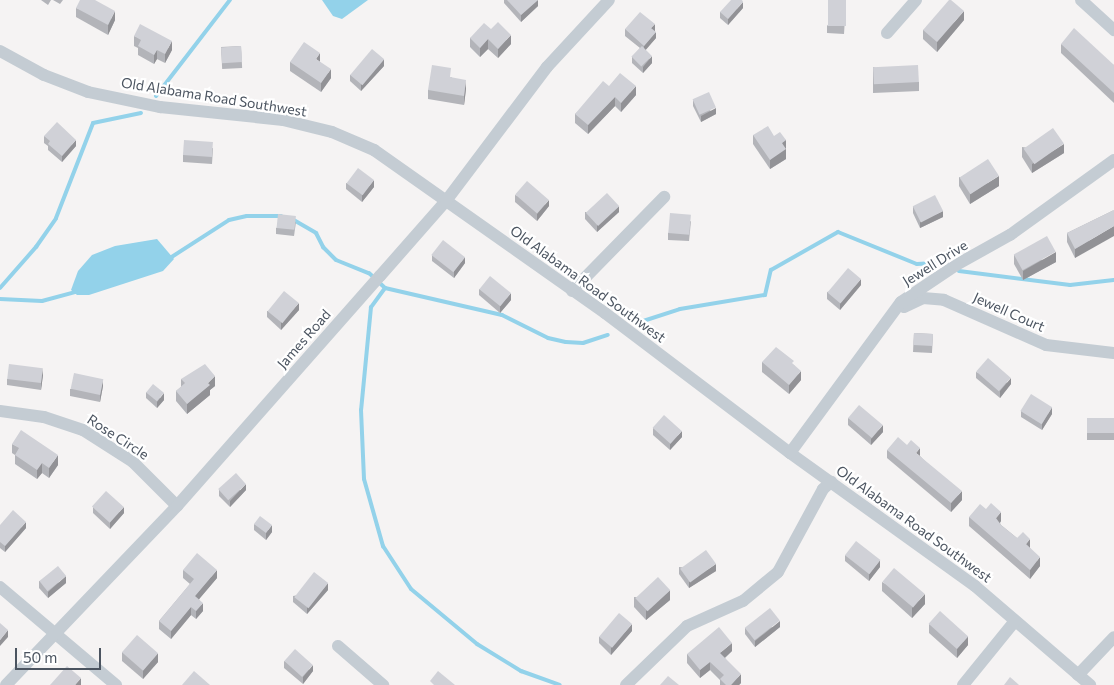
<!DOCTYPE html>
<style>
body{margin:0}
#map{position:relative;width:1114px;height:685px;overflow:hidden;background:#f5f3f3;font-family:Commissioner,sans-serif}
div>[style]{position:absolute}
.water>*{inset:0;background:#93d2ea}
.stream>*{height:4px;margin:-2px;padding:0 2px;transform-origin:2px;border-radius:2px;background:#93d2ea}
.minor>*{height:12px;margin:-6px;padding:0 6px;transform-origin:6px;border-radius:6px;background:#c4ccd3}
.wall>*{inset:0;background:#b3b4b9;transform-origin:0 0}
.shaded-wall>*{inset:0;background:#929296}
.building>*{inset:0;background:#d0d1d7;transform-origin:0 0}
span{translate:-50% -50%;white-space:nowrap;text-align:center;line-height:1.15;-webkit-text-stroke:4.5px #fff;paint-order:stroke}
.street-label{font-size:14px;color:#4b5460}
.scale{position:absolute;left:15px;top:648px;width:86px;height:22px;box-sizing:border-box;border:2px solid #4b5460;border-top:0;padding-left:6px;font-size:15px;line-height:18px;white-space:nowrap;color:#4b5460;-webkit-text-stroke:4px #fff;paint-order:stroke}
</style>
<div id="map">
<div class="water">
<div style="clip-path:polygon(322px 0,368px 0,342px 19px,333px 16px)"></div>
<div style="clip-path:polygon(157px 239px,174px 259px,163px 271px,89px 295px,77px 295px,71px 290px,78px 271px,92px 255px,115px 246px)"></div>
</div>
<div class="stream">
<div style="left:156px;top:96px;width:121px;rotate:-52.4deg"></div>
<div style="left:292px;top:219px;width:28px;rotate:30deg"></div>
<div style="left:316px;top:233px;width:16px;rotate:63deg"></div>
<div style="left:323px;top:247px;width:18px;rotate:45deg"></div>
<div style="left:336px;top:260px;width:35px;rotate:22deg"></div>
<div style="left:369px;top:273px;width:22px;rotate:43deg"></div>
<div style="left:385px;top:288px;width:120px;rotate:13deg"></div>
<div style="left:502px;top:315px;width:51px;rotate:26.6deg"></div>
<div style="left:548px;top:338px;width:18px;rotate:13deg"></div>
<div style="left:566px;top:342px;width:17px;rotate:3deg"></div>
<div style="left:583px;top:343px;width:26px;rotate:-18deg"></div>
<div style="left:170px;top:258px;width:70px;rotate:-32.8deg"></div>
<div style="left:229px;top:220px;width:18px;rotate:-13deg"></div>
<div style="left:247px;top:216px;width:34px"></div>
<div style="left:959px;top:271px;width:112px;rotate:7.2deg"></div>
<div style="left:1070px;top:285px;width:44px;rotate:-6.5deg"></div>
<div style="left:0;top:288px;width:55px;rotate:-48.7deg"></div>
<div style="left:36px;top:247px;width:35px;rotate:-55deg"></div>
<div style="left:56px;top:218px;width:102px;rotate:-68.7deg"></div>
<div style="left:93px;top:123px;width:49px;rotate:-11.8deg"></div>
<div style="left:385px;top:288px;width:24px;rotate:126deg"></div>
<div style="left:371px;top:307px;width:103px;rotate:95.5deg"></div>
<div style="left:361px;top:410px;width:69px;rotate:87.5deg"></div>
<div style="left:364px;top:479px;width:70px;rotate:74.2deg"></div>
<div style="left:383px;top:546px;width:51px;rotate:56.9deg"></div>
<div style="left:411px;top:589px;width:86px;rotate:39.8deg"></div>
<div style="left:477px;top:644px;width:52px;rotate:31.5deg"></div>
<div style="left:521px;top:671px;width:41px;rotate:19.7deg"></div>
<div style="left:0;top:299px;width:42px;rotate:2.7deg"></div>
<div style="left:42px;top:301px;width:35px;rotate:-15deg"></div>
<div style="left:637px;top:323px;width:45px;rotate:-18deg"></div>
<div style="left:680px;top:309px;width:86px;rotate:-9.4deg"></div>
<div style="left:765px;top:295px;width:26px;rotate:-77deg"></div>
<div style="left:771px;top:270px;width:77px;rotate:-29.6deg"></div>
<div style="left:838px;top:232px;width:85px;rotate:22.1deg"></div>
<div style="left:917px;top:264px;width:17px;rotate:-3deg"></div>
</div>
<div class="minor">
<div style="left:1081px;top:0;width:45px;rotate:42.3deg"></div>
<div style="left:887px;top:33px;width:44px;rotate:-48.7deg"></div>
<div style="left:0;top:51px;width:50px;rotate:28.6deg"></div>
<div style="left:44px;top:75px;width:47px;rotate:21.1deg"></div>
<div style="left:88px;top:92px;width:74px;rotate:11.8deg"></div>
<div style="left:160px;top:107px;width:124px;rotate:6deg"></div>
<div style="left:283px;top:120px;width:50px;rotate:13.8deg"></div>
<div style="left:332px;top:132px;width:46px;rotate:23.2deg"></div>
<div style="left:374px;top:150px;width:283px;rotate:35.2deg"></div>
<div style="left:605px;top:313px;width:232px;rotate:37.1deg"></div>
<div style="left:790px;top:453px;width:228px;rotate:35.7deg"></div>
<div style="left:975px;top:586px;width:152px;rotate:40.7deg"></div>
<div style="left:572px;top:291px;width:132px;rotate:-45.6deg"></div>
<div style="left:904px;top:307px;width:21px;rotate:-25deg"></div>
<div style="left:923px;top:298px;width:21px;rotate:5deg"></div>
<div style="left:944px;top:300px;width:111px;rotate:23.8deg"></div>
<div style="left:1046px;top:345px;width:68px;rotate:6.7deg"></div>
<div style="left:0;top:411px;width:44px;rotate:7.8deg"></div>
<div style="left:44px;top:417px;width:41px;rotate:18.4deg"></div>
<div style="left:83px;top:430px;width:59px;rotate:32.6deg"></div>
<div style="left:133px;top:462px;width:62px;rotate:45deg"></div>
<div style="left:790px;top:453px;width:187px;rotate:-53.7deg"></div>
<div style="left:901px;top:302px;width:66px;rotate:-33.9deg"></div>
<div style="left:956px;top:265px;width:62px;rotate:-29.1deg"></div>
<div style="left:1010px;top:235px;width:128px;rotate:-35.8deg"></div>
<div style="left:0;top:587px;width:152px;rotate:40.2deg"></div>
<div style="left:338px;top:646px;width:60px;rotate:40.9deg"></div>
<div style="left:1078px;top:675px;width:52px;rotate:-46.5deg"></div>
<div style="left:6px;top:685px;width:248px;rotate:-46.3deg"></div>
<div style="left:177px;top:506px;width:307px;rotate:-48.6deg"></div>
<div style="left:380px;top:276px;width:100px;rotate:-48.7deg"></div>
<div style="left:446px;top:201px;width:168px;rotate:-53deg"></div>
<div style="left:547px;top:67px;width:91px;rotate:-47.2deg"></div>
<div style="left:626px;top:685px;width:85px;rotate:-44deg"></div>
<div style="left:687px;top:626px;width:61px;rotate:-24.1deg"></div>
<div style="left:743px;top:601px;width:45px;rotate:-39.6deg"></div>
<div style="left:778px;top:572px;width:94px;rotate:-61.5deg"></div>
<div style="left:823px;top:489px;width:11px;rotate:-41deg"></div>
<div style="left:963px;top:685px;width:82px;rotate:-50.9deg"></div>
</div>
<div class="wall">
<div style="clip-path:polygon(41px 0,51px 0,48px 5px)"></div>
<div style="clip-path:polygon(53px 0,63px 0,60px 4px)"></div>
<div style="clip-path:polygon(504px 0,538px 0,538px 6px,521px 22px,504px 3px)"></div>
<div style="clip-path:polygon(846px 0,844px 34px,827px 33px,827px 26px)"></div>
<div style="clip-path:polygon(76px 8px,115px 20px,108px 35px,76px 17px)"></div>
<div style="clip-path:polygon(743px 8px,728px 25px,720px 18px,720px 12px)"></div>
<div style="clip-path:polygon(964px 20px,937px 52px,923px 39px,923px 30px)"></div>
<div style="clip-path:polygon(491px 29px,511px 44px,498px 58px,488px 49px,480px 57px,470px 47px,470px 38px)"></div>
<div style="clip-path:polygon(625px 29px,655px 31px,656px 38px,645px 50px,652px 63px,643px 73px,632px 63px,632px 57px,640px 48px,625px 36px)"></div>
<div style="clip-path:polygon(134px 36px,172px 50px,165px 63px,157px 59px,154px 64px,138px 55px,138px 48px,134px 46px)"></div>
<div style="clip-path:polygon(1061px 44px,1114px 65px,1114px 103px,1061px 53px)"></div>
<div style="left:241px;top:46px;width:22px;height:20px;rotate:87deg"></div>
<div style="clip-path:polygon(290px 62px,320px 62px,331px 78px,321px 92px,290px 71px)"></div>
<div style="clip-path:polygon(384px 66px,361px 91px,350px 81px,350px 75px)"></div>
<div style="clip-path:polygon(873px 67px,919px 82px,919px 91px,873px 93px)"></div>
<div style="clip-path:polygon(451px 77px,466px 89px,464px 105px,428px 99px,428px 90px)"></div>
<div style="clip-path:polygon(609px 86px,636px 95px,621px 112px,615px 106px,588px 134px,575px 123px,575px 114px)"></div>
<div style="clip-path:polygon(693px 100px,716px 114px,701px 122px,693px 106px)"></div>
<div style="clip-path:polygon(753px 135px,774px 136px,786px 140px,786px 159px,770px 169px,753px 144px)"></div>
<div style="clip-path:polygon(44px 136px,76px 146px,62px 162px,48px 150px,48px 146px,44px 143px)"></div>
<div style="clip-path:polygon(1022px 147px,1064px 153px,1032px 173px,1022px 157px)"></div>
<div style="clip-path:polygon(213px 148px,212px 164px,183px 162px,183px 155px)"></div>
<div style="clip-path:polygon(959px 177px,999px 186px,970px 204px,959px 186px)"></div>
<div style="clip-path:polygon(346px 183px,374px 187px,362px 202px,346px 189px)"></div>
<div style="clip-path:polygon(515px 195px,549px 206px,537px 221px,515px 202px)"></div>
<div style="clip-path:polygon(913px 206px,943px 217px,920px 228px,913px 213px)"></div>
<div style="clip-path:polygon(1114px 210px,1075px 258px,1067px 242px,1067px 233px)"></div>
<div style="clip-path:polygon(585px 212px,619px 212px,597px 232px,585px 219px)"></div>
<div style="clip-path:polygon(691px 221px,689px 241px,668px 240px,668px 233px)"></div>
<div style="clip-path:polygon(296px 222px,294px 236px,276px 234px,276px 228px)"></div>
<div style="clip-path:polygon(432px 255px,465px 263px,454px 278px,432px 261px)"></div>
<div style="clip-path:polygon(1014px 255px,1056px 262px,1023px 280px,1014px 264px)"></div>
<div style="clip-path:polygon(861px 285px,840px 310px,827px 299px,827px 292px)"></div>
<div style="clip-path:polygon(479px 289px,511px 300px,500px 313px,479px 295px)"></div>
<div style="clip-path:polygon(299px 310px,281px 330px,267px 317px,267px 311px)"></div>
<div style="left:914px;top:333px;width:19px;height:19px;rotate:3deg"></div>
<div style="clip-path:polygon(762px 362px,794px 365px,801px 380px,789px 394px,762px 372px)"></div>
<div style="clip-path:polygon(976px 372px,1011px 384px,1000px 398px,976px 378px)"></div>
<div style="clip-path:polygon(43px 375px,41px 390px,7px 385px,7px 379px)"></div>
<div style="clip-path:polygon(181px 379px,215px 386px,210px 390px,210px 395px,187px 414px,176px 401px,176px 391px,181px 387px)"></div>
<div style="clip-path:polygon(103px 386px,100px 402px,70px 396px,70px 389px)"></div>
<div style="clip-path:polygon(146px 392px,164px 400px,157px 408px,146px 398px)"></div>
<div style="clip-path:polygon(1021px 411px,1052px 414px,1042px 430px,1021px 417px)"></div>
<div style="clip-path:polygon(848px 418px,883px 432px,871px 445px,848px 425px)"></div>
<div style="left:1114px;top:418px;width:22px;height:27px;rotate:90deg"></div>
<div style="clip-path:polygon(653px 428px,682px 437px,670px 450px,653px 435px)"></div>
<div style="clip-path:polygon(12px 444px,58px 465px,49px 478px,42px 473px,37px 479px,15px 464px,15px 455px,12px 453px)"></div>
<div style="clip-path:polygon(887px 450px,920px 456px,962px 500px,951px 512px,887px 458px)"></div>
<div style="clip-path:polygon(219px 490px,246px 490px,230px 507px,219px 496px)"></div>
<div style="clip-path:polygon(93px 507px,124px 513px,110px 529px,93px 513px)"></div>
<div style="clip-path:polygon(969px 517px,1001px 521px,1000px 523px,1001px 525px,1017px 538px,1030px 548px,1040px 566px,1030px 579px,969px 526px)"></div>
<div style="clip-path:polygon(254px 524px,272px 532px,266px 540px,254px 530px)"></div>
<div style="clip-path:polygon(0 525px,26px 528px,5px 552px,0 548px)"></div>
<div style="clip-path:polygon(845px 555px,880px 567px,869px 581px,845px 561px)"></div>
<div style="clip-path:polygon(679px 567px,716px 571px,689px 588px,679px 574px)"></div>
<div style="clip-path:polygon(183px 570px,217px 578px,199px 599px,203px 611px,196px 619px,191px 615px,171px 639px,159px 629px,159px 621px,190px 584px,183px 578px)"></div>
<div style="clip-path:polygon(39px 581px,66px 583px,48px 598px,39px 588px)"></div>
<div style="clip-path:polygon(882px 582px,925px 604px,912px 618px,882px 591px)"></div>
<div style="clip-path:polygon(328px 590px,307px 614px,293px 602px,293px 596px)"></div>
<div style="clip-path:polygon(634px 597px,670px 600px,646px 620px,634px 607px)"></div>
<div style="clip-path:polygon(929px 624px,968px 645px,957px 658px,929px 633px)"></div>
<div style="clip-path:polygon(780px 627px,755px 647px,745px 634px,745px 628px)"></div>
<div style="clip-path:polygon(632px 631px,611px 655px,599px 643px,599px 637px)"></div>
<div style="clip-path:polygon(732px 651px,725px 658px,741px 683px,739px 685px,720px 685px,720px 680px,710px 670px,700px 678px,687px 663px,687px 654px)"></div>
<div style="clip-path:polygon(122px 652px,158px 662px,143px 679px,122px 661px)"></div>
<div style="clip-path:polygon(284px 661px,313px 671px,303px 684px,284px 668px)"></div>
</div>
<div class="shaded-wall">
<div style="clip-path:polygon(538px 0,538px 6px,521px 22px,521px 15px)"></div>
<div style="clip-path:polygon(743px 2px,743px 8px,728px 25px,728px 19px)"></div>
<div style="clip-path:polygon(115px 11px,115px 20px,108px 35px,108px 25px)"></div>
<div style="clip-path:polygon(964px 11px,964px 20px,937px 52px,937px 42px)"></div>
<div style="clip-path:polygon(655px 24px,655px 31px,651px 35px,651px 28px)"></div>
<div style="clip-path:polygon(656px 32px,656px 38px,644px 52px,644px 46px)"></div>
<div style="clip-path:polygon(511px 35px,511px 44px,498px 58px,498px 49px)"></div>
<div style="clip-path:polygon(488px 39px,488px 49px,480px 57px,480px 48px)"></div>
<div style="clip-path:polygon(172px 41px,172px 50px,165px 63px,165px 54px)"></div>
<div style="clip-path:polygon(157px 50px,157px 59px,154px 64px,154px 55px)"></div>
<div style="clip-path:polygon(320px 53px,320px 62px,316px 59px)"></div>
<div style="clip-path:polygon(652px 56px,652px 63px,643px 73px,643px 67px)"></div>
<div style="clip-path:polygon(384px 59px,384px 66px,361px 91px,361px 85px)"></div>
<div style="clip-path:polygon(331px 69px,331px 78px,321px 92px,321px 83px)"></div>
<div style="clip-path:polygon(466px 80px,466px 89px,464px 105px,464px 96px)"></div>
<div style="clip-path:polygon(636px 86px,636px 95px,621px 112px,621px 103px)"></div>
<div style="clip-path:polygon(615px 97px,615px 106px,588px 134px,588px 125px)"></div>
<div style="clip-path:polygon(716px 108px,716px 114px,701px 122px,701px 116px)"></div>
<div style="clip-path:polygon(76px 140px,76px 146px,62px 162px,62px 156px)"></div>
<div style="clip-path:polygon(786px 140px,786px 159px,770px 169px,770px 160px,782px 143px)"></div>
<div style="clip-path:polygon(1064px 144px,1064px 153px,1032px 173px,1032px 164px)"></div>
<div style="clip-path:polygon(999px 176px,999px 186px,970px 204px,970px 194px)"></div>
<div style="clip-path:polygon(374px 180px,374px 187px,362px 202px,362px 195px)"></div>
<div style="clip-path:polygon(549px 200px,549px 206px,537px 221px,537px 214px)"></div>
<div style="clip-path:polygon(619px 206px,619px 212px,597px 232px,597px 225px)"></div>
<div style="clip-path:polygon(943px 211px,943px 217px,920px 228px,920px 222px)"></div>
<div style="clip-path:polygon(1114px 226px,1114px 236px,1075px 258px,1075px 249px)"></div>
<div style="clip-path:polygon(1056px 252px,1056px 262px,1023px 280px,1023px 271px)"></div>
<div style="clip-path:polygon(465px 257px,465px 263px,454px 278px,454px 271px)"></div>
<div style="clip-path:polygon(861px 279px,861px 285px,840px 310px,840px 303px)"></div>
<div style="clip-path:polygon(511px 293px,511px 300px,500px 313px,500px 306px)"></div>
<div style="clip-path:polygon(299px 303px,299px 310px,281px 330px,281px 323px)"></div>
<div style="clip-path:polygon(43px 368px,43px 375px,41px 390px,41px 383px)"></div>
<div style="clip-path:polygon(801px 371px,801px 380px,789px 394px,789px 385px)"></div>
<div style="clip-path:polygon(215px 376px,215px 386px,210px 390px,210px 395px,187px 414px,187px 404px)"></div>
<div style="clip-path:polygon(1011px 378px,1011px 384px,1000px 398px,1000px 391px)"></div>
<div style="clip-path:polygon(103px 379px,103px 386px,100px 402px,100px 396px)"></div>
<div style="clip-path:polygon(164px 393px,164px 400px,157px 408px,157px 402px)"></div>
<div style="clip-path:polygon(1052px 407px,1052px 414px,1042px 430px,1042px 424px)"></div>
<div style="clip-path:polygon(883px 425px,883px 432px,871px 445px,871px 439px)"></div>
<div style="clip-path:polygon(682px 431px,682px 437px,670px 450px,670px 444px)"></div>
<div style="clip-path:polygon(920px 448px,920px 456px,916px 453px)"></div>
<div style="clip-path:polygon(58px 455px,58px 465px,49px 478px,49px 468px)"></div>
<div style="clip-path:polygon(42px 463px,42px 473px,37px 479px,37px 470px)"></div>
<div style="clip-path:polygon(246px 484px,246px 490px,230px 507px,230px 501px)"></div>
<div style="clip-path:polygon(962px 491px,962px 500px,951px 512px,951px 503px)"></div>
<div style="clip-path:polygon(124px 507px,124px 513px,110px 529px,110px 522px)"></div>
<div style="clip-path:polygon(1001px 512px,1001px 521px,996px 528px,996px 518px)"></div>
<div style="clip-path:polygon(26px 522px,26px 528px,5px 552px,5px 546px)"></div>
<div style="clip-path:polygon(272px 525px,272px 532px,266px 540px,266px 533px)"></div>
<div style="clip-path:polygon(1030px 539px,1030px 548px,1026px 554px,1026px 544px)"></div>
<div style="clip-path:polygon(1040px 557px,1040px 566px,1030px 579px,1030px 570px)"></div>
<div style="clip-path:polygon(880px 560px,880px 567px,869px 581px,869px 574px)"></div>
<div style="clip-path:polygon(716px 564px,716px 571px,689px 588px,689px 582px)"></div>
<div style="clip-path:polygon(217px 570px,217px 578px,195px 604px,195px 596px)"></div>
<div style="clip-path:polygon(66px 576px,66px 583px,48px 598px,48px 592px)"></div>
<div style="clip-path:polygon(328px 583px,328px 590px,307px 614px,307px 608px)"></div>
<div style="clip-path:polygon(670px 590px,670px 600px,646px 620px,646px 611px)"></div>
<div style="clip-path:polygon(925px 594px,925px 604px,912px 618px,912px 608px)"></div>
<div style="clip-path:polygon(203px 603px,203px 611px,196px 619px,196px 611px)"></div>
<div style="clip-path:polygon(191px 607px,191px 615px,171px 639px,171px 631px)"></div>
<div style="clip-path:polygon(780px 621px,780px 627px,755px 647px,755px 641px)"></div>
<div style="clip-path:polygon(632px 624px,632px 631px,611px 655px,611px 648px)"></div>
<div style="clip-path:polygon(8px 630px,8px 637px,0 646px,0 640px)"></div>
<div style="clip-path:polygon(968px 636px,968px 645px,957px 658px,957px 649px)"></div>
<div style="clip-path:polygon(732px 643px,732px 651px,720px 662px,720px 653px)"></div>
<div style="clip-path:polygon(158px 653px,158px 662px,143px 679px,143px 670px)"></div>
<div style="clip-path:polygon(710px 662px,710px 670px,700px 678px,700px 670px)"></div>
<div style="clip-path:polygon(313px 665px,313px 671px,303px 684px,303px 677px)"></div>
<div style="clip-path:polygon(741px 674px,741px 683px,739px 685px,731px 685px)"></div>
<div style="clip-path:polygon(81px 678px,81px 685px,75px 685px)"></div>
</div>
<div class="building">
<div style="clip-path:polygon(80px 0,95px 0,115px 11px,108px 25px,76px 8px)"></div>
<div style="clip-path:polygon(507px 0,538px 0,521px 15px)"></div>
<div style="clip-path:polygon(731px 0,742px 0,743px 2px,728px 19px,720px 12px)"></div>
<div style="left:828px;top:0;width:18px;height:26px"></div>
<div style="clip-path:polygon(949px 0,951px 0,964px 11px,937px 42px,923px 30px)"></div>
<div style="clip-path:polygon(640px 12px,655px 24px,651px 28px,656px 32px,644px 46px,625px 29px)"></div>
<div style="clip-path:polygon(498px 22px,511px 35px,498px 49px,488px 39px,480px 48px,470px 38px,484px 23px,491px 29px)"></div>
<div style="clip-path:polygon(140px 24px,172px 41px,165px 54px,157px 50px,154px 55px,138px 46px,141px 40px,134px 36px)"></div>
<div style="clip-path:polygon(1074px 28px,1114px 65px,1114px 93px,1061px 44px)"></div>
<div style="clip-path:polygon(304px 42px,320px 53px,316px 59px,331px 69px,321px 83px,290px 62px)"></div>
<div style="left:241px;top:46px;width:16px;height:20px;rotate:86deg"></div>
<div style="left:642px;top:46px;width:14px;height:15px;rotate:45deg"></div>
<div style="left:372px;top:49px;width:16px;height:34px;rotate:40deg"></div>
<div style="clip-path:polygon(432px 65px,451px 68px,450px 77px,466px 80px,464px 96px,428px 90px)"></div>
<div style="left:918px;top:65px;width:17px;height:45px;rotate:87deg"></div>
<div style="clip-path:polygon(620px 73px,636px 86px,621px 103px,615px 97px,588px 125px,575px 114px,603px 81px,609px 86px)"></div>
<div style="left:709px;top:92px;width:17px;height:18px;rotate:66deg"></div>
<div style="clip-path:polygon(57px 122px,76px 140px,62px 156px,48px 144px,50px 141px,44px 136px)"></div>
<div style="clip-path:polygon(768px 126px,774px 136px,780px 132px,786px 140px,782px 143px,786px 149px,770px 160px,753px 135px)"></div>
<div style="left:1053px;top:128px;width:19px;height:36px;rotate:55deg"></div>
<div style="left:184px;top:140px;width:29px;height:15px;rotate:4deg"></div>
<div style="left:988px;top:159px;width:20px;height:34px;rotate:57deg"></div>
<div style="left:358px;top:168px;width:20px;height:19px;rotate:37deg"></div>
<div style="left:527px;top:181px;width:29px;height:18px;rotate:41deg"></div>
<div style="left:607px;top:193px;width:18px;height:29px;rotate:47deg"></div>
<div style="left:935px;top:195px;width:18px;height:25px;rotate:63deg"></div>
<div style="clip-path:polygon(1114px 210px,1114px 226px,1075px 249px,1067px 233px)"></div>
<div style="left:670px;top:213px;width:21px;height:20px;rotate:5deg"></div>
<div style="left:278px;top:214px;width:18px;height:14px;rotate:6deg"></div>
<div style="left:1047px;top:236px;width:18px;height:38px;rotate:61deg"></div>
<div style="left:443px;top:240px;width:28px;height:19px;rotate:38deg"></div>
<div style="left:848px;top:268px;width:17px;height:32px;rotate:40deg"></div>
<div style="left:490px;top:276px;width:27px;height:17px;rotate:39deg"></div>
<div style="left:284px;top:291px;width:19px;height:26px;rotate:39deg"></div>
<div style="left:914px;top:333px;width:19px;height:12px;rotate:3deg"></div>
<div style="clip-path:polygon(776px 347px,794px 361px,792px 363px,801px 371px,789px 385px,762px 362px)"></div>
<div style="left:988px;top:358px;width:30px;height:18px;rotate:41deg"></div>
<div style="left:9px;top:364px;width:34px;height:15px;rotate:7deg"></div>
<div style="clip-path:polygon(205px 364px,215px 376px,208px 383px,210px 385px,187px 404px,176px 391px,185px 383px,181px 379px)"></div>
<div style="left:74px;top:373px;width:30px;height:16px;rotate:12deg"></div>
<div style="left:153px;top:384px;width:14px;height:11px;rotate:39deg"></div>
<div style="left:1031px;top:394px;width:25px;height:20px;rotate:32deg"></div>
<div style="left:859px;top:405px;width:31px;height:17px;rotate:40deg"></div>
<div style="left:664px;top:415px;width:24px;height:17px;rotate:42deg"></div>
<div style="left:1114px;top:418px;width:15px;height:27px;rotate:90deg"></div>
<div style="clip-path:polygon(21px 430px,58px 455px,49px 468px,42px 463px,37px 470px,15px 455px,19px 448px,12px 444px)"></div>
<div style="clip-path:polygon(898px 437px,907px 445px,911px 440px,920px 448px,916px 453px,962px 491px,951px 503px,887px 450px)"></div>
<div style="left:236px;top:473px;width:15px;height:24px;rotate:48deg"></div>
<div style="left:106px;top:491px;width:24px;height:21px;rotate:42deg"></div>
<div style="clip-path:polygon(991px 503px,1001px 512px,996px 518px,1001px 525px,1017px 538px,1023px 532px,1030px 539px,1026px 544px,1040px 557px,1030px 570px,969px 517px,980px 504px,986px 509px)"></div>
<div style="clip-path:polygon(13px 510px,26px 522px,5px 546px,0 542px,0 525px)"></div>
<div style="left:260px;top:516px;width:15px;height:10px;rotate:37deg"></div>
<div style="left:856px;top:541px;width:31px;height:18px;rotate:38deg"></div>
<div style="left:706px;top:550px;width:17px;height:32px;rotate:54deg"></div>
<div style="clip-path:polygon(197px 553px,217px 570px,195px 596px,203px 603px,196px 611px,191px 607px,171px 631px,159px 621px,194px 579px,183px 570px)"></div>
<div style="left:58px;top:566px;width:13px;height:24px;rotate:51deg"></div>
<div style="left:894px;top:568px;width:40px;height:18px;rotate:40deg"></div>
<div style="left:314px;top:572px;width:18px;height:32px;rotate:38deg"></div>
<div style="left:658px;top:577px;width:18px;height:31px;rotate:47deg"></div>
<div style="left:770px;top:608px;width:16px;height:32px;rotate:52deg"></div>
<div style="left:940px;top:611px;width:38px;height:17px;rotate:42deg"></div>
<div style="left:619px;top:613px;width:17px;height:31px;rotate:40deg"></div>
<div style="clip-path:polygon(0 623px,8px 630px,0 640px)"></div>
<div style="clip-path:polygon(719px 627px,732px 643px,720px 653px,741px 674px,731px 685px,726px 685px,720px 679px,724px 675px,710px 662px,700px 670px,687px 654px)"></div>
<div style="left:137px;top:635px;width:28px;height:23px;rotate:41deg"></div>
<div style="left:295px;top:649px;width:24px;height:16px;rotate:42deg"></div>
<div style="clip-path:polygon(67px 666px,81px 678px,75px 685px,50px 685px)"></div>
<div style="clip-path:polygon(194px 671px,210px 685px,182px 685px)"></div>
<div style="clip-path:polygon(438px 671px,455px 685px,434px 685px,430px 681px)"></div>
<div style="clip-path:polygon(668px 676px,679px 685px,660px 685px)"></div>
<div style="clip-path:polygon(1010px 677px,1019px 685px,1004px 685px)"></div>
</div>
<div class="street-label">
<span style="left:214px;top:97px;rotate:9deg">Old Alabama Road Southwest</span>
<span style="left:935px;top:263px;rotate:-32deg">Jewell Drive</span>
<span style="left:588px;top:284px;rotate:36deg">Old Alabama Road Southwest</span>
<span style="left:1009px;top:312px;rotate:24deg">Jewell Court</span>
<span style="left:304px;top:339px;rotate:-49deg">James Road</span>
<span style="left:118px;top:437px;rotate:33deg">Rose Circle</span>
<span style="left:914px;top:524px;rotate:36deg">Old Alabama Road Southwest</span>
</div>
<div class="scale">50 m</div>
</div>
